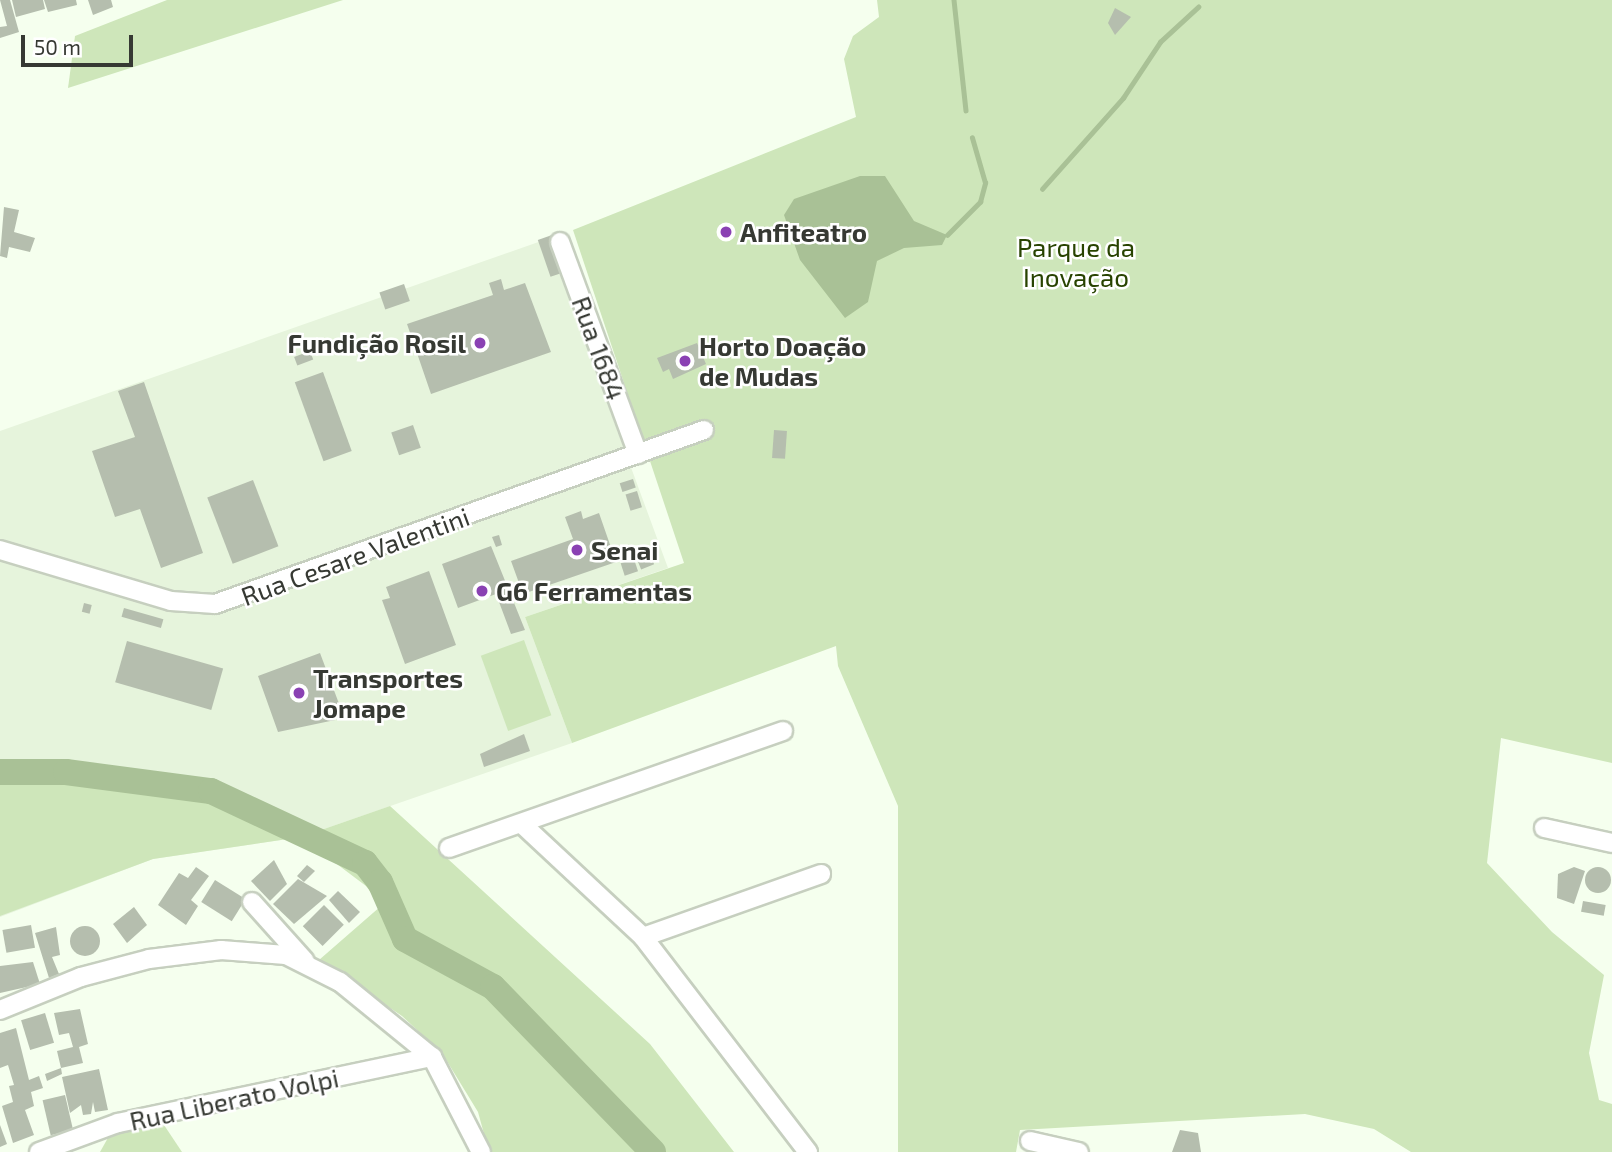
<!DOCTYPE html>
<meta charset="utf-8">
<style>
body{margin:0}
#map{position:relative;width:1612px;height:1152px;overflow:hidden;background:#f5ffee;font-family:"Exo 2",sans-serif}
div>[style]{position:absolute}
.built>*{inset:0;background:#e6f4dc}
.green>*{inset:0;background:#cee6ba;transform-origin:0 0}
.water>*{inset:0;background:#a9c196}
.stream>*{height:4.5px;margin:-2.25px;padding:0 2.25px;transform-origin:2.25px;border-radius:2.25px;background:#a9c196}
.river>*{height:26px;margin:-13px;padding:0 13px;transform-origin:13px;border-radius:13px;background:#a9c196}
.building>*{inset:0;background:#b5beae;transform-origin:0 0}
.round{border-radius:50%}
.roads{filter:drop-shadow(2px 0 #c6cfbf) drop-shadow(-2px 0 #c6cfbf) drop-shadow(0 2px #c6cfbf) drop-shadow(0 -2px #c6cfbf)}
.minor>*{height:18px;margin:-9px;padding:0 9px;transform-origin:9px;border-radius:9px;background:#fff}
.dots>*{width:19px;height:19px;translate:-50% -50%;box-sizing:border-box;border:4px solid #fff;border-radius:50%}
span{translate:-50% -50%;white-space:nowrap;text-align:center;line-height:1.15;-webkit-text-stroke:5px #fff;paint-order:stroke}
.poi-label{font-size:26px;color:#363933;font-weight:700}
.left{translate:0 -50%;text-align:left}
.right{translate:-100% -50%;text-align:right}
.park-label{font-size:26px;color:#284301}
.street-label{font-size:26px;color:#363933}
.scale{position:absolute;left:21px;top:35px;width:112px;height:32px;box-sizing:border-box;border:4px solid #363933;border-top:0;padding-left:9px;font-size:21px;line-height:24px;white-space:nowrap;color:#363933;-webkit-text-stroke:5px #fff;paint-order:stroke}
</style>
<div id="map">
<div class="built">
<div style="clip-path:polygon(547px 239px,668px 568px,525px 617px,572px 743px,301px 837px,153px 859px,0 917px,0 431px)"></div>
</div>
<div class="green">
<div style="clip-path:polygon(167px 0,343px 0,68px 88px,75px 36px)"></div>
<div style="clip-path:polygon(877px 0,1612px 0,1612px 763px,1501px 738px,1487px 863px,1552px 932px,1604px 975px,1589px 1053px,1599px 1100px,1612px 1104px,1612px 1152px,1411px 1152px,1374px 1129px,1305px 1114px,1020px 1130px,1016px 1152px,898px 1152px,898px 806px,838px 666px,836px 646px,572px 743px,525px 617px,684px 563px,573px 230px,856px 117px,844px 59px,853px 36px,879px 17px)"></div>
<div style="left:524px;top:640px;width:80px;height:46px;rotate:70deg"></div>
<div style="clip-path:polygon(0 772px,66px 772px,211px 791px,301px 837px,390px 806px,650px 1044px,734px 1152px,489px 1152px,478px 1112px,442px 1053px,402px 1016px,319px 960px,381px 906px,366px 886px,301px 837px,153px 859px,0 916px)"></div>
<div style="clip-path:polygon(162px 1122px,182px 1152px,100px 1152px,114px 1127px)"></div>
</div>
<div class="water">
<div style="clip-path:polygon(860px 176px,885px 176px,914px 221px,947px 235px,942px 245px,904px 248px,877px 261px,868px 302px,845px 318px,800px 260px,784px 215px,794px 199px)"></div>
</div>
<div class="stream">
<div style="left:954px;top:0;width:111px;rotate:83.8deg"></div>
<div style="left:1042px;top:189px;width:122px;rotate:-48.3deg"></div>
<div style="left:1123px;top:98px;width:67px;rotate:-56.5deg"></div>
<div style="left:1160px;top:42px;width:52px;rotate:-42.6deg"></div>
<div style="left:947px;top:235px;width:47px;rotate:-45deg"></div>
<div style="left:980px;top:202px;width:20px;rotate:-75deg"></div>
<div style="left:985px;top:183px;width:47px;rotate:-106.1deg"></div>
</div>
<div class="river">
<div style="left:0;top:772px;width:66px"></div>
<div style="left:66px;top:772px;width:146px;rotate:7.5deg"></div>
<div style="left:211px;top:791px;width:170px;rotate:25.1deg"></div>
<div style="left:365px;top:863px;width:24px;rotate:52deg"></div>
<div style="left:380px;top:882px;width:62px;rotate:66.3deg"></div>
<div style="left:405px;top:939px;width:100px;rotate:28.6deg"></div>
<div style="left:493px;top:987px;width:230px;rotate:45.9deg"></div>
</div>
<div class="building">
<div style="clip-path:polygon(0 0,10px 0,19px 32px,0 38px,0 27px,7px 26px)"></div>
<div style="clip-path:polygon(12px 0,43px 0,45px 9px,16px 17px)"></div>
<div style="clip-path:polygon(44px 0,76px 0,77px 5px,48px 12px)"></div>
<div style="clip-path:polygon(88px 0,111px 0,113px 7px,93px 15px)"></div>
<div style="clip-path:polygon(1115px 8px,1131px 17px,1115px 35px,1108px 23px)"></div>
<div style="clip-path:polygon(4px 207px,19px 210px,14px 232px,35px 238px,30px 252px,9px 247px,7px 258px,0 256px)"></div>
<div style="left:552px;top:235px;width:39px;height:15px;rotate:71deg"></div>
<div style="clip-path:polygon(501px 279px,504px 290px,525px 283px,551px 352px,431px 394px,407px 324px,493px 295px,489px 283px)"></div>
<div style="left:404px;top:284px;width:18px;height:26px;rotate:71deg"></div>
<div style="clip-path:polygon(697px 343px,706px 364px,673px 379px,669px 369px,663px 372px,657px 358px)"></div>
<div style="left:310px;top:351px;width:9px;height:17px;rotate:69deg"></div>
<div style="left:323px;top:372px;width:84px;height:30px;rotate:70deg"></div>
<div style="clip-path:polygon(144px 382px,203px 553px,161px 568px,140px 509px,115px 517px,92px 451px,135px 437px,118px 391px)"></div>
<div style="left:413px;top:425px;width:24px;height:23px;rotate:71deg"></div>
<div style="left:774px;top:430px;width:13px;height:28px;rotate:4deg"></div>
<div style="left:633px;top:479px;width:9px;height:14px;rotate:72deg"></div>
<div style="left:253px;top:480px;width:71px;height:49px;rotate:69deg"></div>
<div style="left:637px;top:491px;width:17px;height:12px;rotate:73deg"></div>
<div style="clip-path:polygon(581px 511px,583px 519px,599px 513px,616px 562px,523px 594px,511px 561px,573px 539px,565px 517px)"></div>
<div style="clip-path:polygon(499px 535px,502px 545px,496px 547px,492px 537px)"></div>
<div style="clip-path:polygon(491px 546px,525px 630px,511px 634px,496px 594px,458px 608px,442px 564px)"></div>
<div style="left:650px;top:554px;width:11px;height:14px;rotate:68deg"></div>
<div style="left:634px;top:559px;width:13px;height:14px;rotate:72deg"></div>
<div style="clip-path:polygon(429px 571px,456px 645px,405px 664px,382px 600px,390px 598px,386px 587px)"></div>
<div style="left:84px;top:603px;width:8px;height:9px;rotate:14deg"></div>
<div style="left:124px;top:608px;width:41px;height:9px;rotate:16deg"></div>
<div style="left:127px;top:641px;width:100px;height:43px;rotate:16deg"></div>
<div style="clip-path:polygon(320px 653px,341px 709px,333px 712px,335px 720px,278px 732px,258px 676px)"></div>
<div style="clip-path:polygon(524px 734px,530px 751px,484px 767px,480px 754px)"></div>
<div style="clip-path:polygon(274px 860px,287px 884px,270px 901px,251px 881px)"></div>
<div style="clip-path:polygon(307px 865px,315px 871px,304px 882px,297px 876px)"></div>
<div style="clip-path:polygon(196px 867px,209px 876px,191px 900px,198px 906px,186px 925px,158px 905px,179px 873px,188px 878px)"></div>
<div style="clip-path:polygon(1574px 867px,1585px 871px,1574px 904px,1557px 898px,1558px 874px)"></div>
<div class="round" style="left:1585px;top:867px;width:26px;height:26px"></div>
<div style="clip-path:polygon(298px 879px,327px 896px,294px 924px,273px 904px)"></div>
<div style="left:215px;top:880px;width:36px;height:26px;rotate:32deg"></div>
<div style="clip-path:polygon(338px 891px,360px 912px,349px 923px,329px 900px)"></div>
<div style="left:1583px;top:901px;width:23px;height:11px;rotate:10deg"></div>
<div style="left:324px;top:905px;width:28px;height:30px;rotate:45deg"></div>
<div style="clip-path:polygon(134px 907px,147px 925px,127px 943px,113px 924px)"></div>
<div style="left:31px;top:925px;width:23px;height:29px;rotate:80deg"></div>
<div class="round" style="left:70px;top:926px;width:30px;height:30px"></div>
<div style="clip-path:polygon(56px 927px,60px 955px,52px 957px,59px 974px,49px 978px,35px 933px)"></div>
<div style="clip-path:polygon(33px 962px,40px 984px,0 993px,0 966px)"></div>
<div style="clip-path:polygon(80px 1009px,88px 1044px,79px 1047px,83px 1063px,61px 1068px,62px 1074px,47px 1081px,45px 1074px,61px 1068px,57px 1051px,73px 1047px,69px 1033px,59px 1035px,54px 1013px)"></div>
<div style="left:45px;top:1013px;width:31px;height:25px;rotate:73deg"></div>
<div style="clip-path:polygon(16px 1028px,29px 1080px,39px 1076px,43px 1088px,31px 1092px,34px 1106px,25px 1110px,34px 1135px,13px 1143px,2px 1106px,13px 1102px,9px 1086px,14px 1085px,8px 1065px,0 1068px,0 1033px)"></div>
<div style="clip-path:polygon(99px 1069px,108px 1110px,95px 1112px,93px 1102px,91px 1114px,83px 1115px,81px 1105px,70px 1113px,62px 1077px)"></div>
<div style="left:65px;top:1095px;width:36px;height:23px;rotate:77deg"></div>
<div style="clip-path:polygon(0 1125px,7px 1144px,0 1147px)"></div>
<div style="clip-path:polygon(1180px 1130px,1198px 1133px,1201px 1152px,1172px 1152px)"></div>
</div>
<div class="roads">
<div class="minor">
<div style="left:560px;top:242px;width:226px;rotate:69.8deg"></div>
<div style="left:0;top:550px;width:178px;rotate:16.6deg"></div>
<div style="left:171px;top:601px;width:44px;rotate:3.9deg"></div>
<div style="left:215px;top:604px;width:519px;rotate:-19.59deg"></div>
<div style="left:522px;top:824px;width:166px;rotate:43deg"></div>
<div style="left:643px;top:937px;width:271px;rotate:52.5deg"></div>
<div style="left:1544px;top:828px;width:70px;rotate:12.4deg"></div>
<div style="left:449px;top:848px;width:354px;rotate:-19.3deg"></div>
<div style="left:252px;top:902px;width:79px;rotate:48.1deg"></div>
<div style="left:643px;top:937px;width:189px;rotate:-19.5deg"></div>
<div style="left:0;top:1010px;width:87px;rotate:-22.2deg"></div>
<div style="left:81px;top:977px;width:70px;rotate:-14.8deg"></div>
<div style="left:149px;top:959px;width:73px;rotate:-7.1deg"></div>
<div style="left:221px;top:950px;width:65px;rotate:4.4deg"></div>
<div style="left:286px;top:955px;width:60px;rotate:26.6deg"></div>
<div style="left:340px;top:982px;width:119px;rotate:39.2deg"></div>
<div style="left:432px;top:1057px;width:107px;rotate:62.7deg"></div>
<div style="left:1030px;top:1141px;width:50px;rotate:12.7deg"></div>
<div style="left:39px;top:1152px;width:84px;rotate:-20.2deg"></div>
<div style="left:118px;top:1123px;width:321px;rotate:-11.9deg"></div>
</div>
</div>
<div class="dots">
<div style="left:726px;top:232px;background:#8a41b3"></div>
<div style="left:480px;top:343px;background:#8a41b3"></div>
<div style="left:685px;top:361px;background:#8a41b3"></div>
<div style="left:577px;top:550px;background:#8a41b3"></div>
<div style="left:482px;top:591px;background:#8a41b3"></div>
<div style="left:299px;top:693px;background:#8a41b3"></div>
</div>
<div class="poi-label">
<span class="left" style="left:740px;top:232px">Anfiteatro</span>
<span class="right" style="left:466px;top:343px">Fundição Rosil</span>
<span class="left" style="left:699px;top:361px">Horto Doação<br>de Mudas</span>
<span class="left" style="left:591px;top:550px">Senai</span>
<span class="left" style="left:496px;top:591px">G6 Ferramentas</span>
<span class="left" style="left:313px;top:693px">Transportes<br>Jomape</span>
</div>
<div class="park-label">
<span style="left:1076px;top:262px">Parque da<br>Inovação</span>
</div>
<div class="street-label">
<span style="left:599px;top:348px;rotate:70deg">Rua 1684</span>
<span style="left:355px;top:556px;rotate:-20deg">Rua Cesare Valentini</span>
<span style="left:234px;top:1099px;rotate:-12deg">Rua Liberato Volpi</span>
</div>
<div class="scale">50 m</div>
</div>
